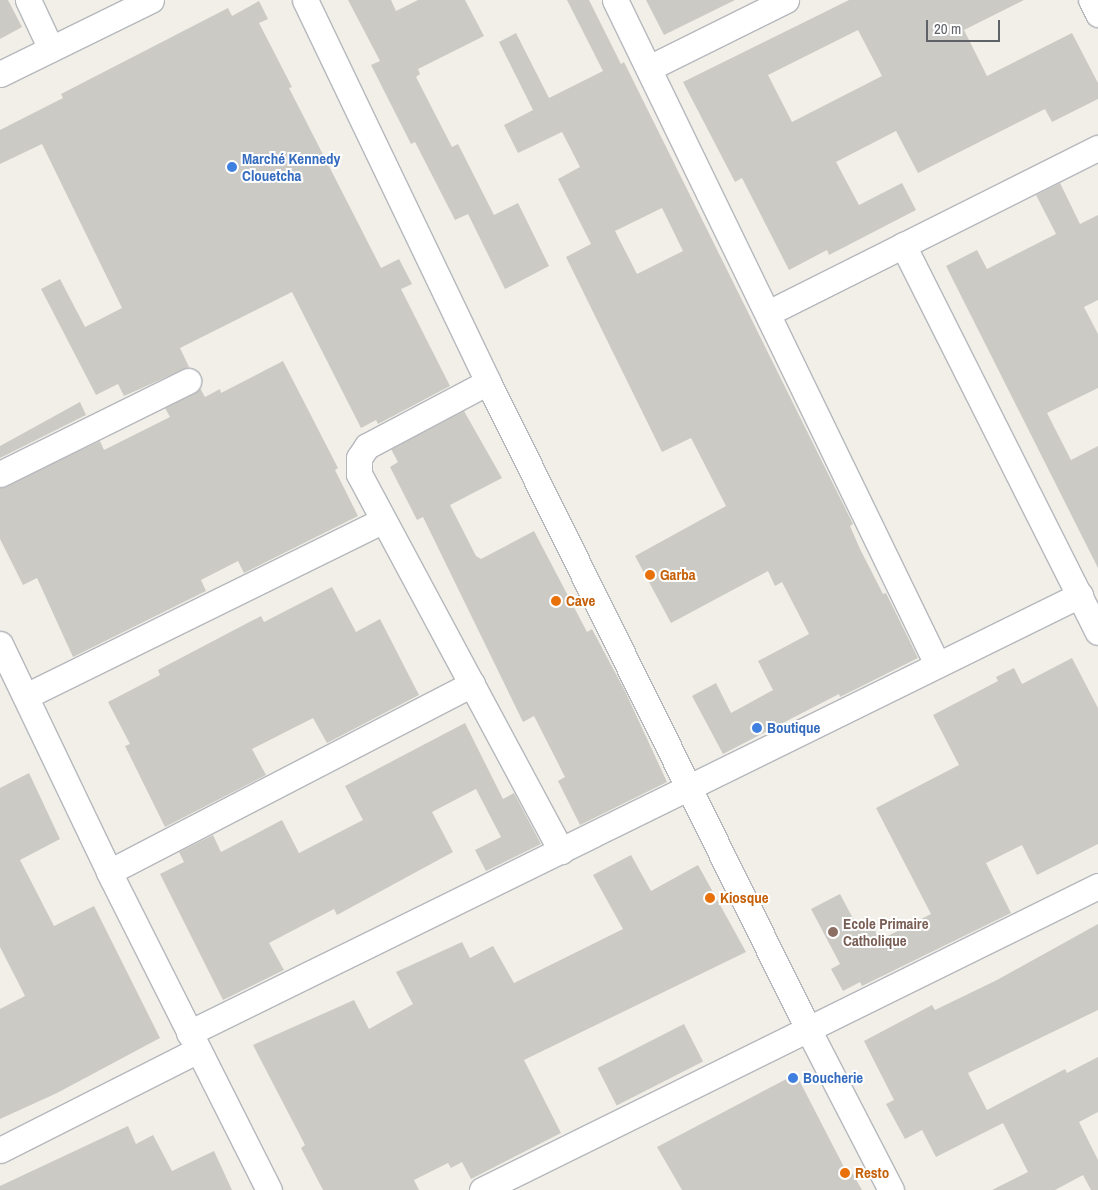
<!DOCTYPE html>
<meta charset="utf-8">
<style>
body{margin:0}
#map{position:relative;width:1098px;height:1190px;overflow:hidden;background:#f1efe8;font-family:"Archivo Narrow",sans-serif}
div>[style]{position:absolute}
.building>*{inset:0;background:#cccac5;transform-origin:0 0}
.roads{filter:drop-shadow(1px 0 #b5b8bc) drop-shadow(-1px 0 #b5b8bc) drop-shadow(0 1px #b5b8bc) drop-shadow(0 -1px #b5b8bc)}
.minor>*{height:25px;margin:-12.5px;padding:0 12.5px;transform-origin:12.5px;border-radius:12.5px;background:#fff}
.dots>*{width:14px;height:14px;translate:-50% -50%;box-sizing:border-box;border:2px solid #fff;border-radius:50%}
span{translate:-50% -50%;white-space:nowrap;text-align:center;line-height:1.15;-webkit-text-stroke:4px #fff;paint-order:stroke}
.shop-label{font-size:15px;color:#366cbe;font-weight:700}
.left{translate:0 -50%;text-align:left}
.food-label{font-size:15px;color:#c56008;font-weight:700}
.education-label{font-size:15px;color:#785e54;font-weight:700}
.scale{position:absolute;left:926px;top:20px;width:74px;height:22px;box-sizing:border-box;border:2px solid #5f6368;border-top:0;padding-left:6px;font-size:15px;line-height:18px;white-space:nowrap;color:#5f6368;-webkit-text-stroke:4px #fff;paint-order:stroke}
</style>
<div id="map">
<div class="building">
<div style="clip-path:polygon(0 0,8px 0,22px 27px,0 39px)"></div>
<div style="clip-path:polygon(348px 0,391px 0,396px 11px,418px 0,465px 0,484px 36px,418px 69px,420px 74px,416px 77px,452px 147px,458px 144px,494px 215px,518px 203px,549px 266px,505px 289px,468px 214px,455px 220px,415px 142px,411px 144px,371px 65px,380px 61px)"></div>
<div style="clip-path:polygon(evenodd,567px 0,589px 0,621px 64px,624px 62px,853px 524px,850px 526px,860px 549px,883px 594px,886px 593px,918px 658px,840px 697px,839px 694px,723px 754px,692px 696px,716px 683px,731px 713px,773px 690px,758px 661px,809px 634px,782px 582px,775px 586px,768px 571px,671px 623px,635px 556px,726px 506px,691px 438px,662px 452px,566px 257px,591px 244px,558px 179px,580px 167px,562px 132px,518px 153px,504px 125px,533px 110px,499px 42px,516px 33px,549px 98px,603px 71px,567px 0,662px 208px,683px 251px,637px 274px,615px 231px,662px 208px)"></div>
<div style="clip-path:polygon(646px 0,735px 0,664px 35px)"></div>
<div style="clip-path:polygon(evenodd,849px 0,1024px 0,964px 30px,987px 76px,1072px 33px,1098px 83px,1098px 99px,1052px 122px,1045px 109px,918px 173px,896px 131px,836px 162px,859px 205px,902px 183px,916px 210px,829px 255px,827px 250px,789px 270px,742px 178px,735px 182px,683px 82px,849px 0,858px 30px,882px 76px,792px 122px,768px 75px,858px 30px)"></div>
<div style="clip-path:polygon(259px 1px,268px 19px,259px 23px,292px 87px,289px 88px,381px 268px,399px 259px,412px 284px,401px 289px,450px 386px,378px 424px,376px 420px,361px 428px,292px 292px,180px 348px,189px 367px,124px 396px,118px 384px,96px 395px,41px 289px,60px 279px,85px 327px,122px 308px,42px 144px,0 164px,0 130px,63px 98px,61px 94px,228px 8px,232px 16px)"></div>
<div style="clip-path:polygon(1060px 183px,1080px 224px,1098px 215px,1098px 300px,1084px 307px,1098px 334px,1098px 388px,1047px 413px,1071px 460px,1098px 446px,1098px 568px,946px 266px,977px 250px,987px 269px,1056px 234px,1036px 195px)"></div>
<div style="clip-path:polygon(283px 361px,338px 468px,335px 470px,358px 516px,244px 573px,238px 561px,201px 580px,206px 591px,73px 657px,37px 578px,23px 585px,0 539px,0 488px,100px 441px,104px 450px,170px 417px,165px 408px,200px 388px,205px 397px,220px 389px,221px 393px)"></div>
<div style="clip-path:polygon(80px 402px,86px 415px,0 458px,0 446px)"></div>
<div style="clip-path:polygon(464px 411px,502px 478px,450px 505px,476px 556px,481px 559px,534px 531px,587px 632px,592px 629px,625px 691px,667px 782px,580px 825px,558px 781px,565px 777px,534px 716px,523px 722px,423px 517px,417px 520px,390px 467px,398px 462px,391px 449px)"></div>
<div style="clip-path:polygon(332px 587px,356px 632px,380px 619px,419px 695px,327px 743px,313px 718px,252px 749px,266px 775px,165px 827px,125px 746px,130px 744px,108px 702px,160px 675px,158px 670px,261px 616px,264px 622px)"></div>
<div style="clip-path:polygon(1072px 658px,1098px 708px,1098px 844px,1037px 875px,1022px 845px,986px 863px,1011px 913px,862px 986px,860px 982px,843px 991px,831px 969px,840px 964px,811px 909px,840px 894px,857px 926px,869px 920px,880px 940px,931px 914px,876px 808px,959px 765px,933px 715px,998px 681px,996px 677px,1014px 668px,1022px 684px)"></div>
<div style="clip-path:polygon(465px 723px,503px 799px,514px 793px,541px 844px,486px 871px,475px 850px,501px 837px,476px 789px,432px 812px,453px 852px,337px 915px,334px 909px,269px 943px,284px 970px,223px 1000px,160px 874px,184px 862px,179px 852px,213px 835px,221px 852px,282px 820px,299px 853px,363px 820px,345px 786px)"></div>
<div style="clip-path:polygon(29px 773px,60px 839px,20px 860px,54px 926px,94px 906px,160px 1038px,57px 1093px,0 1119px,0 1009px,25px 996px,0 947px,0 788px)"></div>
<div style="clip-path:polygon(631px 855px,651px 891px,698px 865px,746px 952px,524px 1060px,561px 1133px,471px 1179px,462px 1162px,451px 1168px,448px 1163px,414px 1180px,419px 1190px,323px 1190px,301px 1148px,305px 1145px,253px 1045px,354px 1000px,369px 1029px,413px 1004px,396px 972px,462px 942px,470px 958px,493px 946px,514px 983px,623px 929px,593px 875px)"></div>
<div style="clip-path:polygon(1098px 924px,1098px 1010px,968px 1073px,987px 1110px,1065px 1069px,1067px 1073px,1098px 1057px,1098px 1112px,1079px 1122px,1098px 1160px,1098px 1190px,1091px 1190px,1083px 1175px,1055px 1190px,992px 1190px,1028px 1172px,1003px 1123px,936px 1157px,922px 1130px,905px 1139px,886px 1104px,894px 1100px,864px 1041px,932px 1005px,935px 1010px,997px 980px)"></div>
<div style="left:684px;top:1024px;width:42px;height:97px;rotate:63deg"></div>
<div style="clip-path:polygon(796px 1074px,845px 1169px,849px 1167px,862px 1190px,682px 1190px,657px 1147px)"></div>
<div style="clip-path:polygon(128px 1126px,136px 1144px,153px 1135px,172px 1171px,214px 1151px,232px 1190px,0 1190px,0 1186px)"></div>
</div>
<div class="roads">
<div class="minor">
<div style="left:28px;top:0;width:54px;rotate:64.9deg"></div>
<div style="left:305px;top:0;width:424px;rotate:64.4deg"></div>
<div style="left:488px;top:382px;width:722px;rotate:63.68deg"></div>
<div style="left:808px;top:1029px;width:181px;rotate:62.7deg"></div>
<div style="left:615px;top:0;width:738px;rotate:64.13deg"></div>
<div style="left:1091px;top:0;width:16px;rotate:63deg"></div>
<div style="left:649px;top:68px;width:153px;rotate:-26.4deg"></div>
<div style="left:0;top:74px;width:168px;rotate:-26.1deg"></div>
<div style="left:903px;top:245px;width:433px;rotate:63.3deg"></div>
<div style="left:768px;top:313px;width:369px;rotate:-26.6deg"></div>
<div style="left:488px;top:382px;width:137px;rotate:152.1deg"></div>
<div style="left:367px;top:446px;width:14px;rotate:124deg"></div>
<div style="left:359px;top:458px;width:16px;rotate:90deg"></div>
<div style="left:359px;top:474px;width:428px;rotate:61.8deg"></div>
<div style="left:0;top:474px;width:210px;rotate:-26.3deg"></div>
<div style="left:0;top:644px;width:253px;rotate:64.4deg"></div>
<div style="left:109px;top:872px;width:356px;rotate:63.3deg"></div>
<div style="left:26px;top:696px;width:398px;rotate:-26.2deg"></div>
<div style="left:109px;top:872px;width:409px;rotate:-27.4deg"></div>
<div style="left:189px;top:1033px;width:993px;rotate:-26.18deg"></div>
<div style="left:0;top:1150px;width:222px;rotate:-26.8deg"></div>
<div style="left:482px;top:1190px;width:687px;rotate:-26.27deg"></div>
</div>
</div>
<div class="dots">
<div style="left:232px;top:167px;background:#3f7fe0"></div>
<div style="left:650px;top:575px;background:#e8710a"></div>
<div style="left:556px;top:601px;background:#e8710a"></div>
<div style="left:757px;top:728px;background:#3f7fe0"></div>
<div style="left:710px;top:898px;background:#e8710a"></div>
<div style="left:833px;top:932px;background:#8d6e63"></div>
<div style="left:793px;top:1078px;background:#3f7fe0"></div>
<div style="left:845px;top:1173px;background:#e8710a"></div>
</div>
<div class="shop-label">
<span class="left" style="left:242px;top:167px">Marché Kennedy<br>Clouetcha</span>
<span class="left" style="left:767px;top:728px">Boutique</span>
<span class="left" style="left:803px;top:1078px">Boucherie</span>
</div>
<div class="food-label">
<span class="left" style="left:660px;top:575px">Garba</span>
<span class="left" style="left:566px;top:601px">Cave</span>
<span class="left" style="left:720px;top:898px">Kiosque</span>
<span class="left" style="left:855px;top:1173px">Resto</span>
</div>
<div class="education-label">
<span class="left" style="left:843px;top:932px">Ecole Primaire<br>Catholique</span>
</div>
<div class="scale">20 m</div>
</div>
